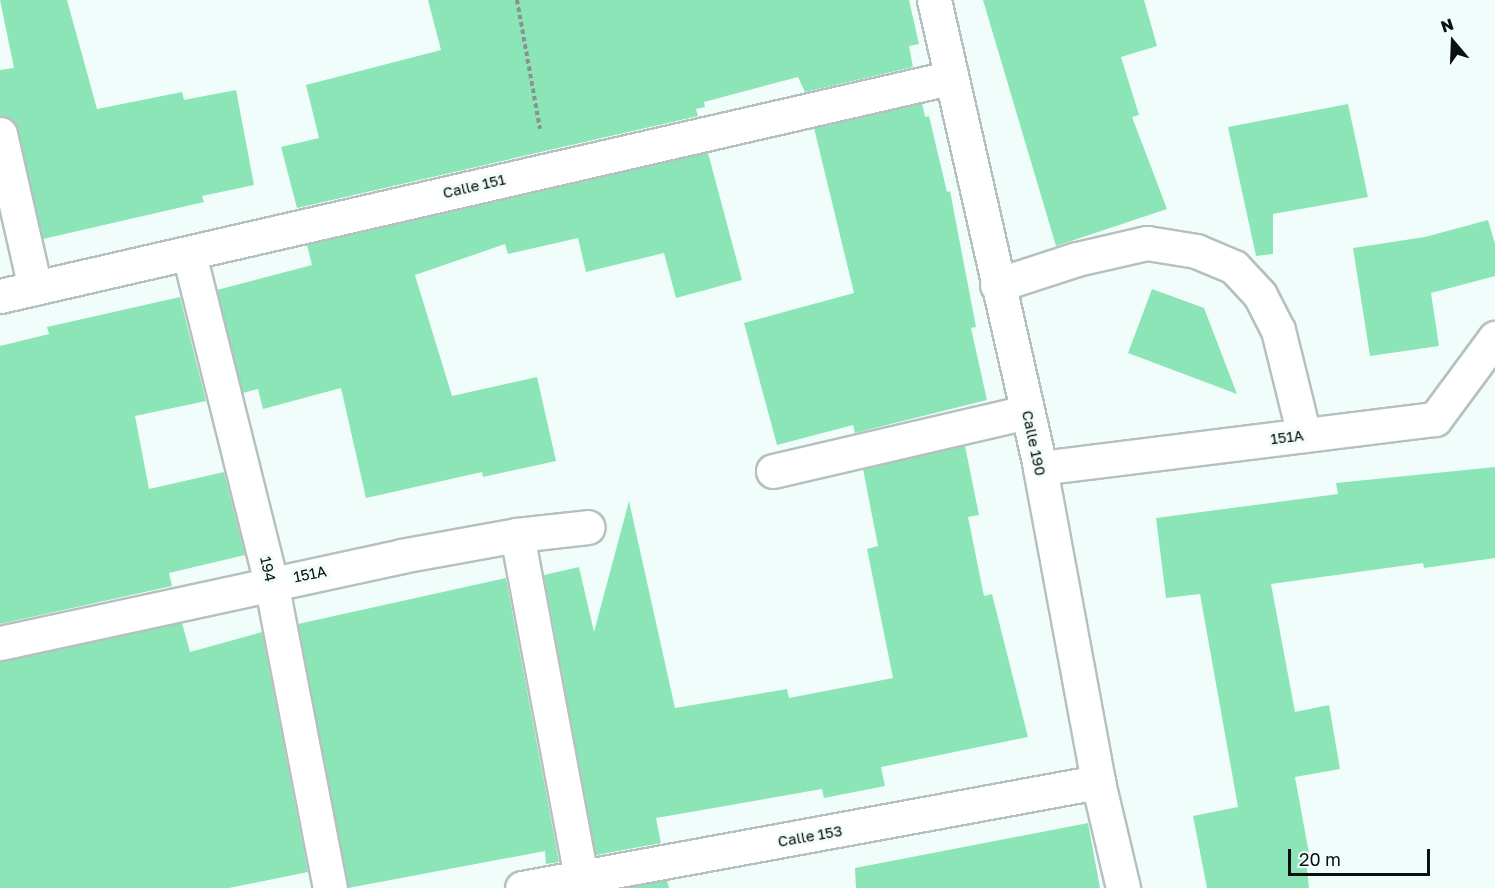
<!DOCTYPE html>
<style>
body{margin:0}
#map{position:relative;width:1495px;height:888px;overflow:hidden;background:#f1fdfa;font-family:"Golos Text",sans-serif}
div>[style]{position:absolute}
.building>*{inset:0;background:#8be5b6}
.path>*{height:4px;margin-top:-2px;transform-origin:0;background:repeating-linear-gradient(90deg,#899290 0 4.5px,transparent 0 7.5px)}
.roads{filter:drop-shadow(2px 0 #b5c1be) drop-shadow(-2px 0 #b5c1be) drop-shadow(0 2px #b5c1be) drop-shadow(0 -2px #b5c1be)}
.minor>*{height:33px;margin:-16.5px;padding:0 16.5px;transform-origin:16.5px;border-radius:16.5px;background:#fff}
span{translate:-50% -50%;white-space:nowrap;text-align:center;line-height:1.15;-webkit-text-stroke:6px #f1fdfa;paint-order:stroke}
.street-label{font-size:15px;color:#0b0f0f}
.north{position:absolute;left:1423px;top:12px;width:60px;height:60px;-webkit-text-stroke:4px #f1fdfa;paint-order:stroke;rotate:341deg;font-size:16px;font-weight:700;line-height:24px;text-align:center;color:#0b0f0f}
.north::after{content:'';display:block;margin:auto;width:21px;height:27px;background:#0b0f0f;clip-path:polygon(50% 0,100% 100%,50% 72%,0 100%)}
.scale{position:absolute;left:1288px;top:849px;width:142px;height:27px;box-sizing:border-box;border:3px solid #0b0f0f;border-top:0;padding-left:8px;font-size:18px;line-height:21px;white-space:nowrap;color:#0b0f0f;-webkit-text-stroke:4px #f1fdfa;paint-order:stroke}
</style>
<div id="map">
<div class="building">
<div style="clip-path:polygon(0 0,67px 0,97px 109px,182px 92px,184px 100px,236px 90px,254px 185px,202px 196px,204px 202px,43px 239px,18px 130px,13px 121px,0 116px,0 70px,14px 68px)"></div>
<div style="clip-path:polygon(428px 0,909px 0,919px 44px,909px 46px,913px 67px,805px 92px,798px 77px,704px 102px,705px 107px,696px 109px,698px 116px,297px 208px,281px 147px,319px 138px,306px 85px,441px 50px)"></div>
<div style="clip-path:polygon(983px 0,1144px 0,1157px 46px,1121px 57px,1139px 115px,1132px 117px,1167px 209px,1056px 246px)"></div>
<div style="clip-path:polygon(922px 103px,925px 117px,929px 116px,947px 192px,950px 191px,976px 327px,971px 328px,987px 400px,855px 433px,853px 425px,777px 445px,744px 323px,854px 293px,814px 128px)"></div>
<div style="clip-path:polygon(1348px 104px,1368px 197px,1273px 214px,1273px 254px,1256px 256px,1228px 127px)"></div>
<div style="clip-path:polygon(708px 153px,742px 280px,676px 298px,664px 253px,586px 272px,578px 238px,508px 254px,505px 244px,415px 275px,452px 396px,537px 377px,556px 461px,483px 477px,482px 472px,366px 498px,341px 388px,263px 409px,258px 389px,243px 393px,217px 290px,312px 265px,307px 245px)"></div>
<div style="clip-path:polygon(1488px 220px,1495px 244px,1495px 276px,1431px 293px,1439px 346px,1370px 356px,1353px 248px,1425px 237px)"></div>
<div style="clip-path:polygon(1152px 289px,1204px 308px,1237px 394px,1128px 353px)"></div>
<div style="clip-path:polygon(180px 297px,206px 401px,135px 416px,149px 489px,224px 472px,245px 555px,169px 573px,172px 586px,0 624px,0 346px,49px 334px,47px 327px)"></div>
<div style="clip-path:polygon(965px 446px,979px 515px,968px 517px,984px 596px,992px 594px,1028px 737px,881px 767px,885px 786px,824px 798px,822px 789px,656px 818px,661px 843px,596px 855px,544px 575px,579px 567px,594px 632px,629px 501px,675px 708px,787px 689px,789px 698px,893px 678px,867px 549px,878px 546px,863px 469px)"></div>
<div style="clip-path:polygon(1495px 467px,1495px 558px,1424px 568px,1423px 563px,1271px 584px,1295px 712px,1329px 705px,1340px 769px,1295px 777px,1310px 859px,1306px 860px,1309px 888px,1207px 888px,1193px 816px,1238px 807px,1200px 594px,1166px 598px,1156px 518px,1338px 494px,1336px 483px)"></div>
<div style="clip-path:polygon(506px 578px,559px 862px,546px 864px,545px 851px,348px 888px,298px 624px)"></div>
<div style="clip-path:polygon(182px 623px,190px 652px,262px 632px,308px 872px,229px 888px,0 888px,0 661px)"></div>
<div style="clip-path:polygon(1088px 823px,1100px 888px,856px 888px,855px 868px)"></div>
<div style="clip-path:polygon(667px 880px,669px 888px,626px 888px)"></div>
</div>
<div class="path">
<div style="left:517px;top:0;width:131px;rotate:79.9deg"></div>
</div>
<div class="roads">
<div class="minor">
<div style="left:934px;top:0;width:480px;rotate:77.2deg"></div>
<div style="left:1040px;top:468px;width:319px;rotate:79.5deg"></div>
<div style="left:1098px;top:782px;width:109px;rotate:76.7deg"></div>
<div style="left:0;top:134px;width:158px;rotate:77.2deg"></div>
<div style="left:189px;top:254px;width:338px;rotate:76deg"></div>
<div style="left:271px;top:582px;width:312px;rotate:79.1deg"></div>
<div style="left:997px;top:285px;width:84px;rotate:-18deg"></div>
<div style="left:1077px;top:259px;width:72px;rotate:-12.9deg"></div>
<div style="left:1147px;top:243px;width:50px;rotate:9.3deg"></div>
<div style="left:1196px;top:251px;width:41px;rotate:22.8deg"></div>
<div style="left:1234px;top:267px;width:38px;rotate:47deg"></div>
<div style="left:1260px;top:295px;width:39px;rotate:63deg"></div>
<div style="left:1278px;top:330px;width:108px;rotate:76.1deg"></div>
<div style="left:0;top:296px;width:974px;rotate:-12.94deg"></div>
<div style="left:1040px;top:468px;width:398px;rotate:-7.1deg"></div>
<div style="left:1435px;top:419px;width:101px;rotate:-53.5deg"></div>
<div style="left:773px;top:471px;width:261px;rotate:-13.1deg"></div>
<div style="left:517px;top:535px;width:349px;rotate:79.4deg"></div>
<div style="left:0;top:643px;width:410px;rotate:-12.2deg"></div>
<div style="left:401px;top:556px;width:118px;rotate:-10.3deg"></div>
<div style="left:517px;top:535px;width:71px;rotate:-6.4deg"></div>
<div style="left:522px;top:888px;width:586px;rotate:-10.43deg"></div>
</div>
</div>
<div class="street-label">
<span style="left:474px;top:186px;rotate:-13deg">Calle 151</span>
<span style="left:1287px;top:437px;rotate:-7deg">151A</span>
<span style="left:1034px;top:443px;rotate:78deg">Calle 190</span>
<span style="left:268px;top:569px;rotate:77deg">194</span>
<span style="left:310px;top:574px;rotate:-11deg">151A</span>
<span style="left:810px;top:836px;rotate:-10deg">Calle 153</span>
</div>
<div class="north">N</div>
<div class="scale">20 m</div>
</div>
